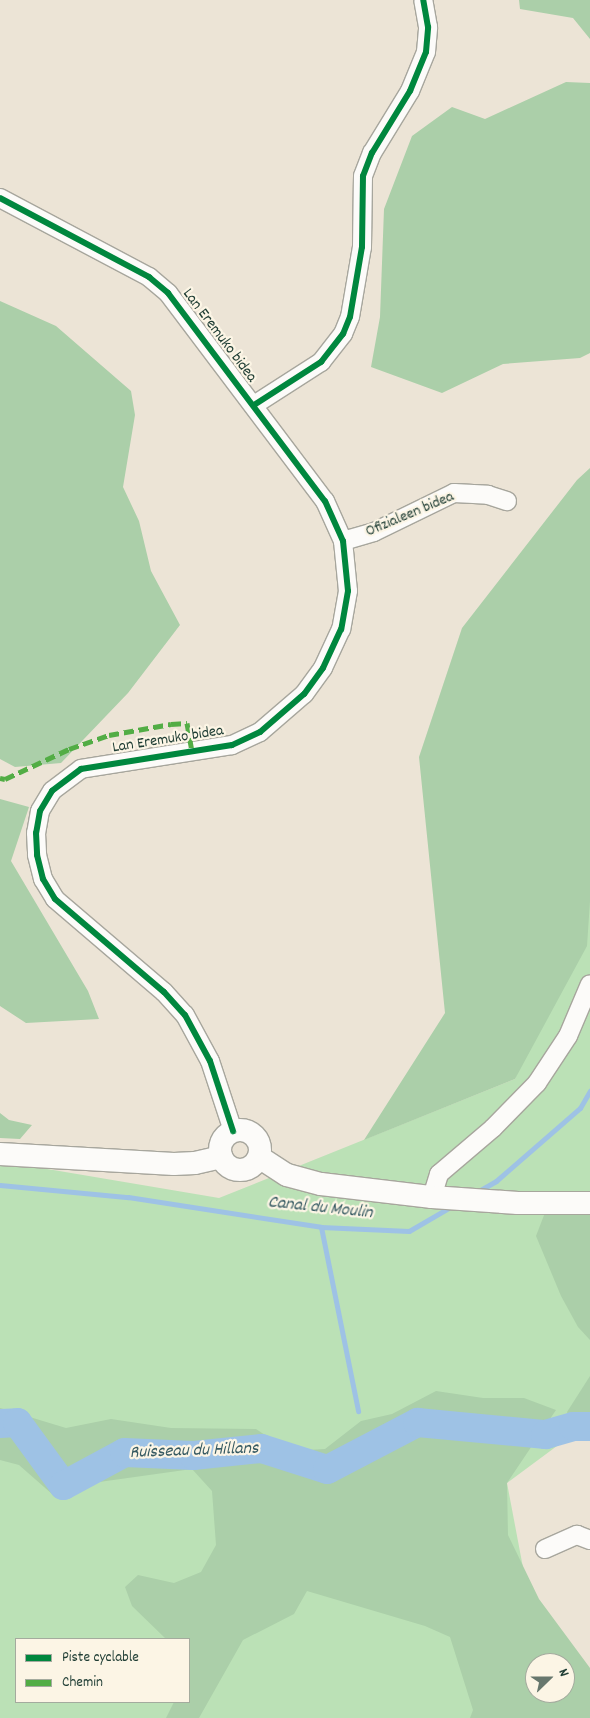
<!DOCTYPE html>
<style>
body{margin:0}
#map{position:relative;width:590px;height:1718px;overflow:hidden;background:#ece4d6;font-family:Dekko,sans-serif}
div>[style]{position:absolute}
.green>*{inset:0;background:#bbe1b6}
.forest>*{inset:0;background:#abcfa9}
.stream>*{height:5px;margin:-2.5px;padding:0 2.5px;transform-origin:2.5px;border-radius:2.5px;background:#9ec2e5}
.river>*{height:29px;margin:-14.5px;padding:0 14.5px;transform-origin:14.5px;border-radius:14.5px;background:#9ec2e5}
.roads{filter:drop-shadow(1px 0 #a7a69d) drop-shadow(-1px 0 #a7a69d) drop-shadow(0 1px #a7a69d) drop-shadow(0 -1px #a7a69d)}
.minor>*{height:18px;margin:-9px;padding:0 9px;transform-origin:9px;border-radius:9px;background:#fcfbf9}
.tertiary>*{height:22px;margin:-11px;padding:0 11px;transform-origin:11px;border-radius:11px;background:#fcfbf9}
.tertiary>.ring{margin:-11px;padding:0;box-sizing:content-box;background:none;border:22px solid #fcfbf9;border-radius:50%}
.quiet>*{height:5px;margin-top:-2.5px;transform-origin:0;background:repeating-linear-gradient(90deg,#52ad45 0 10px,transparent 0 15px)}
.cycleway>*{height:6px;margin:-3px;padding:0 3px;transform-origin:3px;border-radius:3px;background:#00873e}
span{translate:-50% -50%;white-space:nowrap;text-align:center;line-height:1.15;-webkit-text-stroke:4.5px #fcf5e5;paint-order:stroke}
.street-label{font-size:16px;color:#1f3d34}
.water-label{font-size:18px;color:#365a62;font-style:italic}
.legend{position:absolute;left:15px;top:1638px;width:175px;height:65px;box-sizing:border-box;background:#fcf5e5;border:1px solid #a4ab9e;margin:0;padding:6px 9px;list-style:none;font-size:15px;color:#1f3d34}
.legend li{display:flex;align-items:center;gap:10px;height:25px}
.legend b{width:25px;border:1px solid #a4ab9e}
.north{position:absolute;left:525px;top:1653px;width:50px;height:50px;box-sizing:border-box;background:#fcf5e5;border:1px solid #a4ab9e;border-radius:50%;rotate:68deg;font-size:14px;font-weight:700;line-height:20px;text-align:center;color:#1f3d34}
.north::after{content:'';display:block;margin:auto;width:18px;height:22px;background:#67776d;clip-path:polygon(50% 0,100% 100%,50% 72%,0 100%)}
</style>
<div id="map">
<div class="green">
<div style="clip-path:polygon(evenodd,590px 889px,590px 1434px,561px 1443px,507px 1483px,532px 1615px,590px 1695px,590px 1718px,0 1718px,0 1161px,219px 1198px,515px 1079px,590px 889px,16px 1639px,189px 1639px,189px 1702px,16px 1702px,16px 1639px,590px 889px,535px 1663px,565px 1663px,565px 1693px,535px 1693px,535px 1663px)"></div>
</div>
<div class="forest">
<div style="clip-path:polygon(519px 0,590px 0,590px 39px,573px 18px,520px 9px)"></div>
<div style="clip-path:polygon(566px 82px,590px 83px,590px 353px,580px 358px,503px 364px,442px 393px,371px 367px,380px 317px,384px 209px,412px 136px,452px 107px,485px 119px)"></div>
<div style="clip-path:polygon(0 301px,56px 326px,131px 391px,135px 415px,123px 487px,139px 521px,151px 571px,180px 625px,128px 693px,61px 763px,15px 767px,0 759px)"></div>
<div style="clip-path:polygon(590px 468px,590px 901px,587px 946px,515px 1079px,364px 1140px,445px 1013px,419px 757px,462px 628px,577px 480px)"></div>
<div style="clip-path:polygon(0 799px,29px 807px,11px 861px,88px 991px,99px 1019px,26px 1023px,0 1006px)"></div>
<div style="clip-path:polygon(0 1113px,9px 1120px,32px 1125px,20px 1139px,0 1138px)"></div>
<div style="clip-path:polygon(546px 1210px,590px 1214px,590px 1340px,578px 1327px,561px 1296px,536px 1236px)"></div>
<div style="clip-path:polygon(590px 1376px,590px 1426px,573px 1426px,567px 1412px)"></div>
<div style="clip-path:polygon(evenodd,436px 1391px,483px 1398px,524px 1398px,556px 1410px,507px 1483px,508px 1535px,539px 1599px,590px 1668px,590px 1718px,470px 1718px,473px 1710px,450px 1637px,425px 1626px,307px 1591px,294px 1614px,243px 1640px,199px 1718px,166px 1718px,174px 1702px,189px 1702px,189px 1639px,166px 1639px,132px 1606px,125px 1587px,138px 1575px,174px 1583px,201px 1572px,216px 1545px,212px 1491px,192px 1469px,92px 1483px,65px 1499px,52px 1494px,19px 1465px,0 1460px,0 1408px,66px 1428px,111px 1419px,171px 1428px,256px 1429px,289px 1451px,325px 1449px,361px 1421px,392px 1414px,436px 1391px,535px 1663px,565px 1663px,565px 1693px,535px 1693px,535px 1663px)"></div>
</div>
<div class="stream">
<div style="left:0;top:1185px;width:129px;rotate:5.4deg"></div>
<div style="left:128px;top:1197px;width:195px;rotate:8.8deg"></div>
<div style="left:321px;top:1227px;width:88px;rotate:2.6deg"></div>
<div style="left:409px;top:1231px;width:50px;rotate:-30.2deg"></div>
<div style="left:477px;top:1192px;width:22px;rotate:-30deg"></div>
<div style="left:496px;top:1181px;width:111px;rotate:-41deg"></div>
<div style="left:580px;top:1108px;width:20px;rotate:-60deg"></div>
<div style="left:321px;top:1227px;width:188px;rotate:78.6deg"></div>
</div>
<div class="river">
<div style="left:0;top:1423px;width:17px;rotate:-3deg"></div>
<div style="left:17px;top:1422px;width:78px;rotate:53.9deg"></div>
<div style="left:63px;top:1485px;width:69px;rotate:-28.4deg"></div>
<div style="left:124px;top:1452px;width:69px;rotate:2.5deg"></div>
<div style="left:193px;top:1455px;width:68px;rotate:-5.9deg"></div>
<div style="left:261px;top:1448px;width:69px;rotate:17.7deg"></div>
<div style="left:327px;top:1469px;width:102px;rotate:-27.6deg"></div>
<div style="left:417px;top:1422px;width:129px;rotate:5.4deg"></div>
<div style="left:545px;top:1434px;width:29px;rotate:-16deg"></div>
<div style="left:573px;top:1426px;width:17px"></div>
</div>
<div class="roads">
<div class="minor">
<div style="left:0;top:198px;width:169px;rotate:27.9deg"></div>
<div style="left:149px;top:277px;width:25px;rotate:40deg"></div>
<div style="left:168px;top:293px;width:261px;rotate:53deg"></div>
<div style="left:325px;top:501px;width:44px;rotate:65.8deg"></div>
<div style="left:343px;top:541px;width:50px;rotate:84.3deg"></div>
<div style="left:348px;top:591px;width:39px;rotate:100deg"></div>
<div style="left:341px;top:629px;width:43px;rotate:114.8deg"></div>
<div style="left:323px;top:668px;width:32px;rotate:126deg"></div>
<div style="left:304px;top:694px;width:58px;rotate:139.2deg"></div>
<div style="left:260px;top:732px;width:31px;rotate:155deg"></div>
<div style="left:232px;top:745px;width:153px;rotate:171deg"></div>
<div style="left:81px;top:769px;width:36px;rotate:143deg"></div>
<div style="left:52px;top:791px;width:23px;rotate:121deg"></div>
<div style="left:40px;top:811px;width:22px;rotate:100deg"></div>
<div style="left:36px;top:833px;width:22px;rotate:87deg"></div>
<div style="left:37px;top:855px;width:25px;rotate:76deg"></div>
<div style="left:43px;top:879px;width:23px;rotate:59deg"></div>
<div style="left:55px;top:899px;width:143px;rotate:40.5deg"></div>
<div style="left:164px;top:992px;width:31px;rotate:48deg"></div>
<div style="left:185px;top:1015px;width:52px;rotate:61.5deg"></div>
<div style="left:210px;top:1061px;width:74px;rotate:71.8deg"></div>
<div style="left:254px;top:405px;width:80px;rotate:-32.7deg"></div>
<div style="left:321px;top:362px;width:36px;rotate:-52deg"></div>
<div style="left:343px;top:334px;width:18px;rotate:-68deg"></div>
<div style="left:350px;top:317px;width:71px;rotate:-80.3deg"></div>
<div style="left:362px;top:247px;width:71px;rotate:-89.2deg"></div>
<div style="left:363px;top:176px;width:25px;rotate:-69deg"></div>
<div style="left:372px;top:153px;width:73px;rotate:-58.5deg"></div>
<div style="left:410px;top:91px;width:42px;rotate:-67.7deg"></div>
<div style="left:426px;top:52px;width:25px;rotate:-85deg"></div>
<div style="left:428px;top:27px;width:27px;rotate:-100deg"></div>
<div style="left:343px;top:541px;width:32px;rotate:-16deg"></div>
<div style="left:374px;top:532px;width:89px;rotate:-26deg"></div>
<div style="left:454px;top:493px;width:34px;rotate:3deg"></div>
<div style="left:488px;top:495px;width:20px;rotate:18deg"></div>
<div style="left:432px;top:1197px;width:24px;rotate:-73deg"></div>
<div style="left:439px;top:1174px;width:71px;rotate:-40.4deg"></div>
<div style="left:493px;top:1128px;width:63px;rotate:-45.6deg"></div>
<div style="left:537px;top:1083px;width:56px;rotate:-56.6deg"></div>
<div style="left:568px;top:1036px;width:56px;rotate:-67.1deg"></div>
<div style="left:545px;top:1549px;width:35px;rotate:-24deg"></div>
<div style="left:577px;top:1535px;width:14px;rotate:21deg"></div>
</div>
<div class="tertiary">
<div class="ring" style="left:220px;top:1130px;width:18px;height:18px"></div>
<div style="left:0;top:1154px;width:174px;rotate:3.3deg"></div>
<div style="left:174px;top:1164px;width:21px;rotate:-3deg"></div>
<div style="left:195px;top:1163px;width:27px;rotate:-13deg"></div>
<div style="left:259px;top:1157px;width:33px;rotate:33deg"></div>
<div style="left:287px;top:1175px;width:35px;rotate:15deg"></div>
<div style="left:321px;top:1184px;width:112px;rotate:6.7deg"></div>
<div style="left:432px;top:1197px;width:86px;rotate:4deg"></div>
<div style="left:518px;top:1203px;width:72px"></div>
</div>
</div>
<div class="quiet">
<div style="left:0;top:778px;width:5px;rotate:11deg"></div>
<div style="left:5px;top:779px;width:71px;rotate:-25.1deg"></div>
<div style="left:69px;top:749px;width:42px;rotate:-19.3deg"></div>
<div style="left:109px;top:735px;width:63px;rotate:-10.1deg"></div>
<div style="left:171px;top:724px;width:16px;rotate:-4deg"></div>
<div style="left:187px;top:723px;width:29px;rotate:80deg"></div>
</div>
<div class="cycleway">
<div style="left:0;top:198px;width:169px;rotate:27.9deg"></div>
<div style="left:149px;top:277px;width:25px;rotate:40deg"></div>
<div style="left:168px;top:293px;width:261px;rotate:53deg"></div>
<div style="left:325px;top:501px;width:44px;rotate:65.8deg"></div>
<div style="left:343px;top:541px;width:50px;rotate:84.3deg"></div>
<div style="left:348px;top:591px;width:39px;rotate:100deg"></div>
<div style="left:341px;top:629px;width:43px;rotate:114.8deg"></div>
<div style="left:323px;top:668px;width:32px;rotate:126deg"></div>
<div style="left:304px;top:694px;width:58px;rotate:139.2deg"></div>
<div style="left:260px;top:732px;width:31px;rotate:155deg"></div>
<div style="left:232px;top:745px;width:153px;rotate:171deg"></div>
<div style="left:81px;top:769px;width:36px;rotate:143deg"></div>
<div style="left:52px;top:791px;width:23px;rotate:121deg"></div>
<div style="left:40px;top:811px;width:22px;rotate:100deg"></div>
<div style="left:36px;top:833px;width:22px;rotate:87deg"></div>
<div style="left:37px;top:855px;width:25px;rotate:76deg"></div>
<div style="left:43px;top:879px;width:23px;rotate:59deg"></div>
<div style="left:55px;top:899px;width:143px;rotate:40.5deg"></div>
<div style="left:164px;top:992px;width:31px;rotate:48deg"></div>
<div style="left:185px;top:1015px;width:52px;rotate:61.5deg"></div>
<div style="left:210px;top:1061px;width:74px;rotate:71.8deg"></div>
<div style="left:254px;top:405px;width:80px;rotate:-32.7deg"></div>
<div style="left:321px;top:362px;width:36px;rotate:-52deg"></div>
<div style="left:343px;top:334px;width:18px;rotate:-68deg"></div>
<div style="left:350px;top:317px;width:71px;rotate:-80.3deg"></div>
<div style="left:362px;top:247px;width:71px;rotate:-89.2deg"></div>
<div style="left:363px;top:176px;width:25px;rotate:-69deg"></div>
<div style="left:372px;top:153px;width:73px;rotate:-58.5deg"></div>
<div style="left:410px;top:91px;width:42px;rotate:-67.7deg"></div>
<div style="left:426px;top:52px;width:25px;rotate:-85deg"></div>
<div style="left:428px;top:27px;width:27px;rotate:-100deg"></div>
</div>
<div class="street-label">
<span style="left:219px;top:336px;rotate:53deg">Lan Eremuko bidea</span>
<span style="left:410px;top:515px;rotate:-23deg">Ofizialeen bidea</span>
<span style="left:168px;top:740px;rotate:-9deg">Lan Eremuko bidea</span>
</div>
<div class="water-label">
<span style="left:320px;top:1209px;rotate:6deg">Canal du Moulin</span>
<span style="left:194px;top:1452px;rotate:-2deg">Ruisseau du Hillans</span>
</div>
<ul class="legend">
<li><b style="height:6px;background:#00873e"></b>Piste cyclable</li>
<li><b style="height:6px;background:#52ad45"></b>Chemin</li>
</ul>
<div class="north">N</div>
</div>
